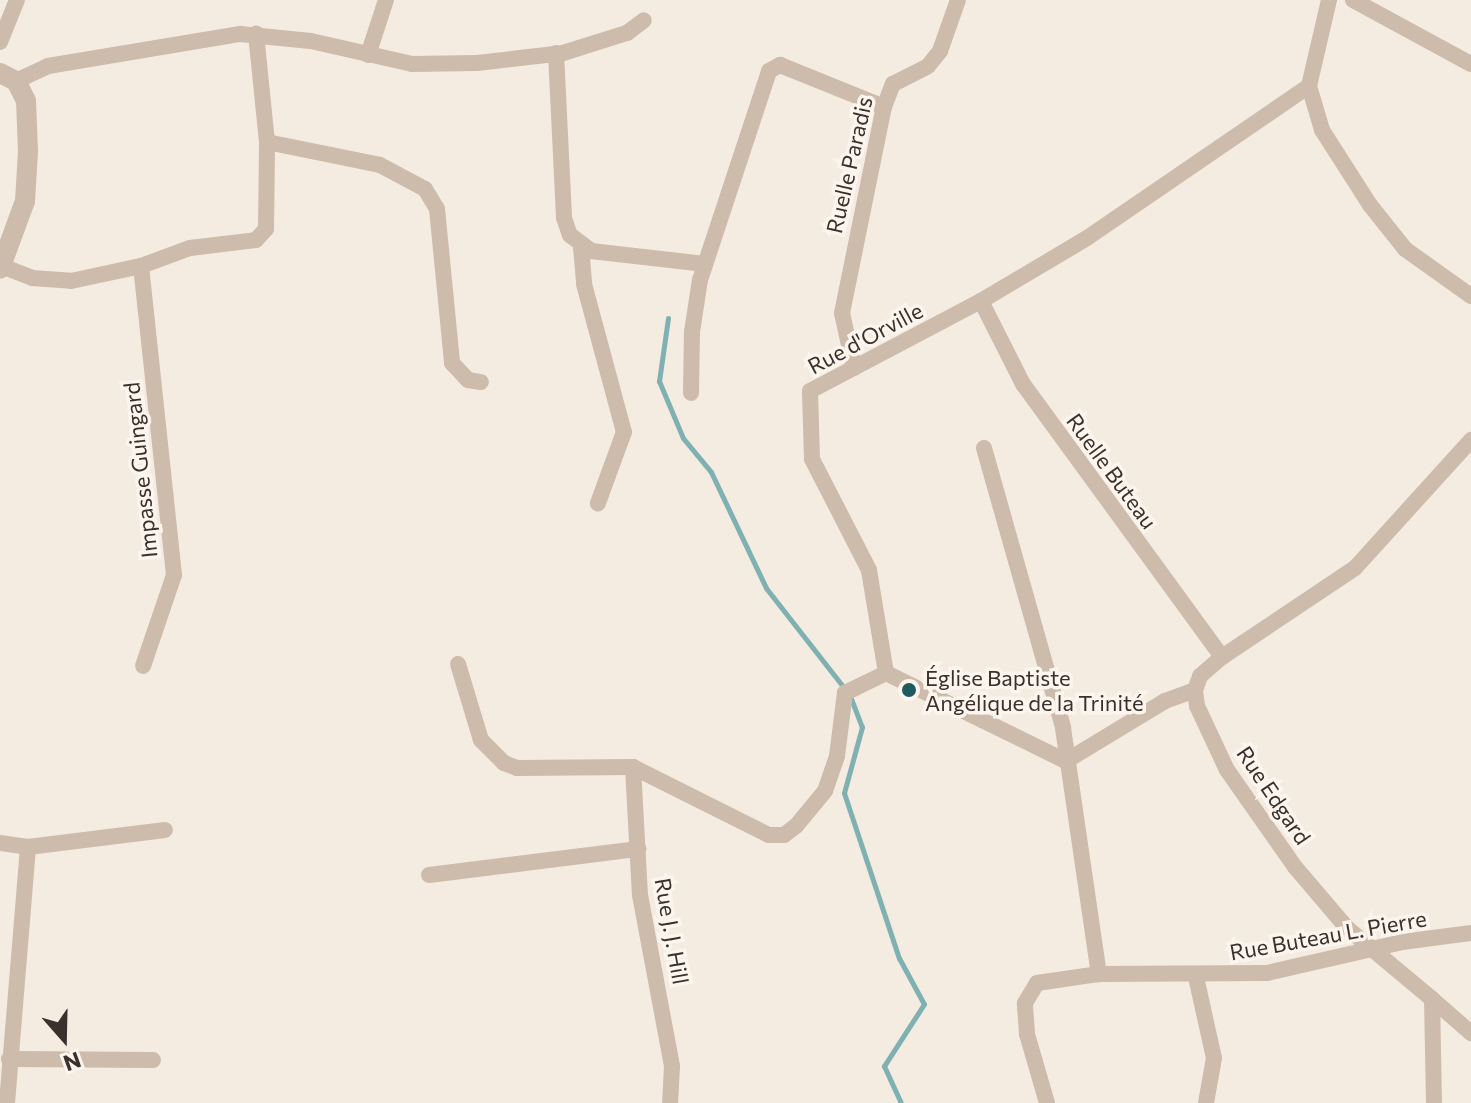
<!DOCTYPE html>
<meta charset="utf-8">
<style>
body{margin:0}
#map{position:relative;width:1471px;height:1103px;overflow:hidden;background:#f4ebe1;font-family:Commissioner,sans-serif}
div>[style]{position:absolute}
.stream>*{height:5px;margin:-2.5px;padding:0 2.5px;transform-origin:2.5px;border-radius:2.5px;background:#7fb0b2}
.minor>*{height:16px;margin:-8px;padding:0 8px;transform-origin:8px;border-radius:8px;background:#cdbbac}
.tertiary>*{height:20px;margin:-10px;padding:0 10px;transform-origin:10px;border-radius:10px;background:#cdbbac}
.dots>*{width:22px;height:22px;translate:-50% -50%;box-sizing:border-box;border:4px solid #fbf5ee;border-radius:50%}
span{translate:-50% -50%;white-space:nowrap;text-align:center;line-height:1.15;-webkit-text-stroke:7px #fbf5ee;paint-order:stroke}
.street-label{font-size:22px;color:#3b302b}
.poi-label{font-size:22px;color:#3b302b}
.left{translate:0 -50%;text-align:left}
.north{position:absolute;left:24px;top:999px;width:80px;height:80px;-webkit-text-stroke:6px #fbf5ee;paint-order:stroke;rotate:160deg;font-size:22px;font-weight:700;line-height:32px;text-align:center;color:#3b302b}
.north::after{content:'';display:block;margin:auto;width:28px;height:36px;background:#3b302b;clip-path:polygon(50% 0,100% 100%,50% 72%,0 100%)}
</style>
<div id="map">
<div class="stream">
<div style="left:668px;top:318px;width:64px;rotate:98.1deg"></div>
<div style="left:659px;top:381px;width:62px;rotate:67.2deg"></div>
<div style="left:683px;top:438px;width:44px;rotate:50.5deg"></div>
<div style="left:711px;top:472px;width:128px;rotate:64.6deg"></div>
<div style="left:766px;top:588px;width:127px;rotate:52deg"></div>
<div style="left:850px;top:696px;width:33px;rotate:69deg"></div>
<div style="left:862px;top:727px;width:68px;rotate:105.3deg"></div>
<div style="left:844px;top:793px;width:174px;rotate:71.6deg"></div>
<div style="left:899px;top:958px;width:52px;rotate:61.5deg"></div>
<div style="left:924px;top:1004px;width:74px;rotate:122.8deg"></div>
<div style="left:884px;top:1066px;width:41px;rotate:65.3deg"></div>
</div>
<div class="minor">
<div style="left:1353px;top:0;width:134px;rotate:28.5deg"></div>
<div style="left:0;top:42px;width:45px;rotate:-68deg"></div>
<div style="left:556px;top:53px;width:165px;rotate:87.2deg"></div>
<div style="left:564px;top:218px;width:18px;rotate:71deg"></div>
<div style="left:570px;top:235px;width:26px;rotate:37deg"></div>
<div style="left:591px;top:251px;width:115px;rotate:6.5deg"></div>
<div style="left:368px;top:55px;width:58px;rotate:-71.9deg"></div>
<div style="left:16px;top:81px;width:35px;rotate:-25deg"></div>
<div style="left:48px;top:66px;width:195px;rotate:-9.5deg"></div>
<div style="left:240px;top:34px;width:71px;rotate:5.6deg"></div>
<div style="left:311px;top:41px;width:104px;rotate:12.8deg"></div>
<div style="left:412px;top:64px;width:65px;rotate:-0.9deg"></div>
<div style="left:477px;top:63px;width:87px;rotate:-6.6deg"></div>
<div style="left:563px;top:53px;width:67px;rotate:-17.4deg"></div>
<div style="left:627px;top:33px;width:21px;rotate:-37deg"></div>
<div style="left:1309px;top:86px;width:46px;rotate:73.5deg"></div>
<div style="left:1322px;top:130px;width:89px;rotate:57.4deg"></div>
<div style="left:1370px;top:205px;width:56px;rotate:51.5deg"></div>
<div style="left:1405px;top:249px;width:81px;rotate:35.5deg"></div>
<div style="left:267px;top:142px;width:115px;rotate:11.5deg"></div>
<div style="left:380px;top:165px;width:51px;rotate:28.1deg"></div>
<div style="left:425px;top:189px;width:23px;rotate:59deg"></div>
<div style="left:437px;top:209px;width:155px;rotate:84.4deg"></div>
<div style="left:452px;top:363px;width:23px;rotate:47deg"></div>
<div style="left:468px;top:380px;width:13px;rotate:9deg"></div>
<div style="left:581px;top:247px;width:37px;rotate:85deg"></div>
<div style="left:584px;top:284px;width:153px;rotate:74.9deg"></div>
<div style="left:624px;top:432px;width:76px;rotate:110.1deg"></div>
<div style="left:141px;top:266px;width:311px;rotate:83.9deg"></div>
<div style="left:174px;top:575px;width:96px;rotate:108.8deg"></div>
<div style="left:4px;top:267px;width:30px;rotate:21deg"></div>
<div style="left:32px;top:278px;width:39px;rotate:4deg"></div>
<div style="left:71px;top:281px;width:72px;rotate:-12.1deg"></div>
<div style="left:141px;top:266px;width:52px;rotate:-20.2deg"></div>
<div style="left:190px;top:248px;width:66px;rotate:-6.9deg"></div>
<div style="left:256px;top:240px;width:15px;rotate:-48deg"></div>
<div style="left:266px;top:229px;width:87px;rotate:-89.3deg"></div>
<div style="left:267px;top:142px;width:109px;rotate:-95.8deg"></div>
<div style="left:981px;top:301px;width:93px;rotate:63.2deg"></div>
<div style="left:1023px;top:384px;width:338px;rotate:53.9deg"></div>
<div style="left:854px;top:368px;width:56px;rotate:-102.3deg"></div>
<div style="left:842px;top:313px;width:210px;rotate:-78.5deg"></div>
<div style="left:884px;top:107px;width:25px;rotate:-69deg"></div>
<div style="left:893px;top:84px;width:39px;rotate:-27deg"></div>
<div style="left:928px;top:66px;width:19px;rotate:-51deg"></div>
<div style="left:940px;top:51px;width:54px;rotate:-70.6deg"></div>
<div style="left:691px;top:393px;width:61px;rotate:-89.1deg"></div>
<div style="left:692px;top:332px;width:53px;rotate:-81.3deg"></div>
<div style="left:700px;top:280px;width:220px;rotate:-71.7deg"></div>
<div style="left:769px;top:71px;width:13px;rotate:-29deg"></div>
<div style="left:780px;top:65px;width:112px;rotate:22deg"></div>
<div style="left:984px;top:448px;width:291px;rotate:74.2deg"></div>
<div style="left:1063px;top:728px;width:249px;rotate:81.7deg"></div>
<div style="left:458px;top:664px;width:79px;rotate:73.2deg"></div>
<div style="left:481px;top:740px;width:33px;rotate:45deg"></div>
<div style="left:504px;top:763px;width:14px;rotate:21deg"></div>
<div style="left:517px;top:768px;width:116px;rotate:-0.5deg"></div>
<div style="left:633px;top:767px;width:152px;rotate:26.6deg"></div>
<div style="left:769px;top:835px;width:15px"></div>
<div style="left:784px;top:835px;width:15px;rotate:-37deg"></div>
<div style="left:796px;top:826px;width:45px;rotate:-50.4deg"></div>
<div style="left:825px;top:791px;width:37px;rotate:-71deg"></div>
<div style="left:837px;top:756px;width:64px;rotate:-82.8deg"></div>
<div style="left:845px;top:693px;width:46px;rotate:-26deg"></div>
<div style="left:886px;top:673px;width:104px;rotate:-99.4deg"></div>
<div style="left:869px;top:570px;width:125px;rotate:-117.2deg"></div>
<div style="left:812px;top:459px;width:68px;rotate:-91.7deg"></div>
<div style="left:810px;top:391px;width:193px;rotate:-27.8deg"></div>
<div style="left:981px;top:301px;width:123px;rotate:-30.7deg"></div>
<div style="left:1087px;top:238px;width:269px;rotate:-34.4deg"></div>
<div style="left:1309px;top:86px;width:88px;rotate:-76.9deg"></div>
<div style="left:886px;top:673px;width:200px;rotate:26.1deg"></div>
<div style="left:1066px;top:761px;width:116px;rotate:-31.2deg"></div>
<div style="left:1165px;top:701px;width:32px;rotate:-20deg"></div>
<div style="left:633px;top:767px;width:128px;rotate:86.9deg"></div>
<div style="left:640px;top:895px;width:174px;rotate:79.4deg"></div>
<div style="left:672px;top:1066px;width:37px;rotate:93deg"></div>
<div style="left:0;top:843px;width:28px;rotate:8deg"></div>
<div style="left:28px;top:847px;width:138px;rotate:-7.1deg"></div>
<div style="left:429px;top:875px;width:211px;rotate:-7.1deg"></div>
<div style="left:1196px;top:977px;width:83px;rotate:77.5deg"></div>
<div style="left:1214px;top:1058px;width:46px;rotate:100.1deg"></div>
<div style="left:1432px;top:999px;width:52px;rotate:41.1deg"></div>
<div style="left:9px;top:1059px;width:144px;rotate:0.4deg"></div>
<div style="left:7px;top:1103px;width:257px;rotate:-85.3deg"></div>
<div style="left:1047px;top:1103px;width:72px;rotate:-106.2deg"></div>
<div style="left:1027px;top:1034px;width:31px;rotate:-94deg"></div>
<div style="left:1025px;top:1003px;width:23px;rotate:-59deg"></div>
<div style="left:1037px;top:983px;width:63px;rotate:-8.3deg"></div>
<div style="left:1099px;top:974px;width:168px;rotate:-0.3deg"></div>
<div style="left:1267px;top:973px;width:139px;rotate:-12.9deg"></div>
<div style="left:1402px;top:942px;width:70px;rotate:-7.4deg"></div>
<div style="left:1434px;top:1103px;width:104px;rotate:-91.1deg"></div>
<div style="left:1432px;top:999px;width:111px;rotate:-140.1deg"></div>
<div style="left:1347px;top:928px;width:80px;rotate:-130.4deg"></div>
<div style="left:1295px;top:867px;width:118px;rotate:-125deg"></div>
<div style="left:1227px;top:770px;width:71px;rotate:-115.1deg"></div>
<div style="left:1197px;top:706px;width:16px;rotate:-97deg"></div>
<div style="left:1195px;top:690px;width:15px;rotate:-70deg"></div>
<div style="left:1200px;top:676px;width:29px;rotate:-41deg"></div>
<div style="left:1222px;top:657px;width:160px;rotate:-33.8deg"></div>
<div style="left:1355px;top:568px;width:173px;rotate:-47.8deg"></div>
</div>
<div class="tertiary">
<div style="left:0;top:73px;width:18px;rotate:27deg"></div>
<div style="left:16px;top:81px;width:22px;rotate:63deg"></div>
<div style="left:26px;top:101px;width:50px;rotate:87.7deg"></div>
<div style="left:28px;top:151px;width:50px;rotate:93.4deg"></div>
<div style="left:25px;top:201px;width:72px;rotate:110.2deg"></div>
</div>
<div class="dots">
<div style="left:909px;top:690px;background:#1f5a5e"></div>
</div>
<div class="street-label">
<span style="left:849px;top:165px;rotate:-77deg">Ruelle Paradis</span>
<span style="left:865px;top:338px;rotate:-28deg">Rue d'Orville</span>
<span style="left:140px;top:470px;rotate:-96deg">Impasse Guingard</span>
<span style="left:1112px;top:471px;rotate:54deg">Ruelle Buteau</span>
<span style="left:1274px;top:795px;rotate:56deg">Rue Edgard</span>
<span style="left:672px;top:931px;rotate:80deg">Rue J. J. Hill</span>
<span style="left:1328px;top:935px;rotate:-10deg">Rue Buteau L. Pierre</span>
</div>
<div class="poi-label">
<span class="left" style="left:925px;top:690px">Église Baptiste<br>Angélique de la Trinité</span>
</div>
<div class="north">N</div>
</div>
